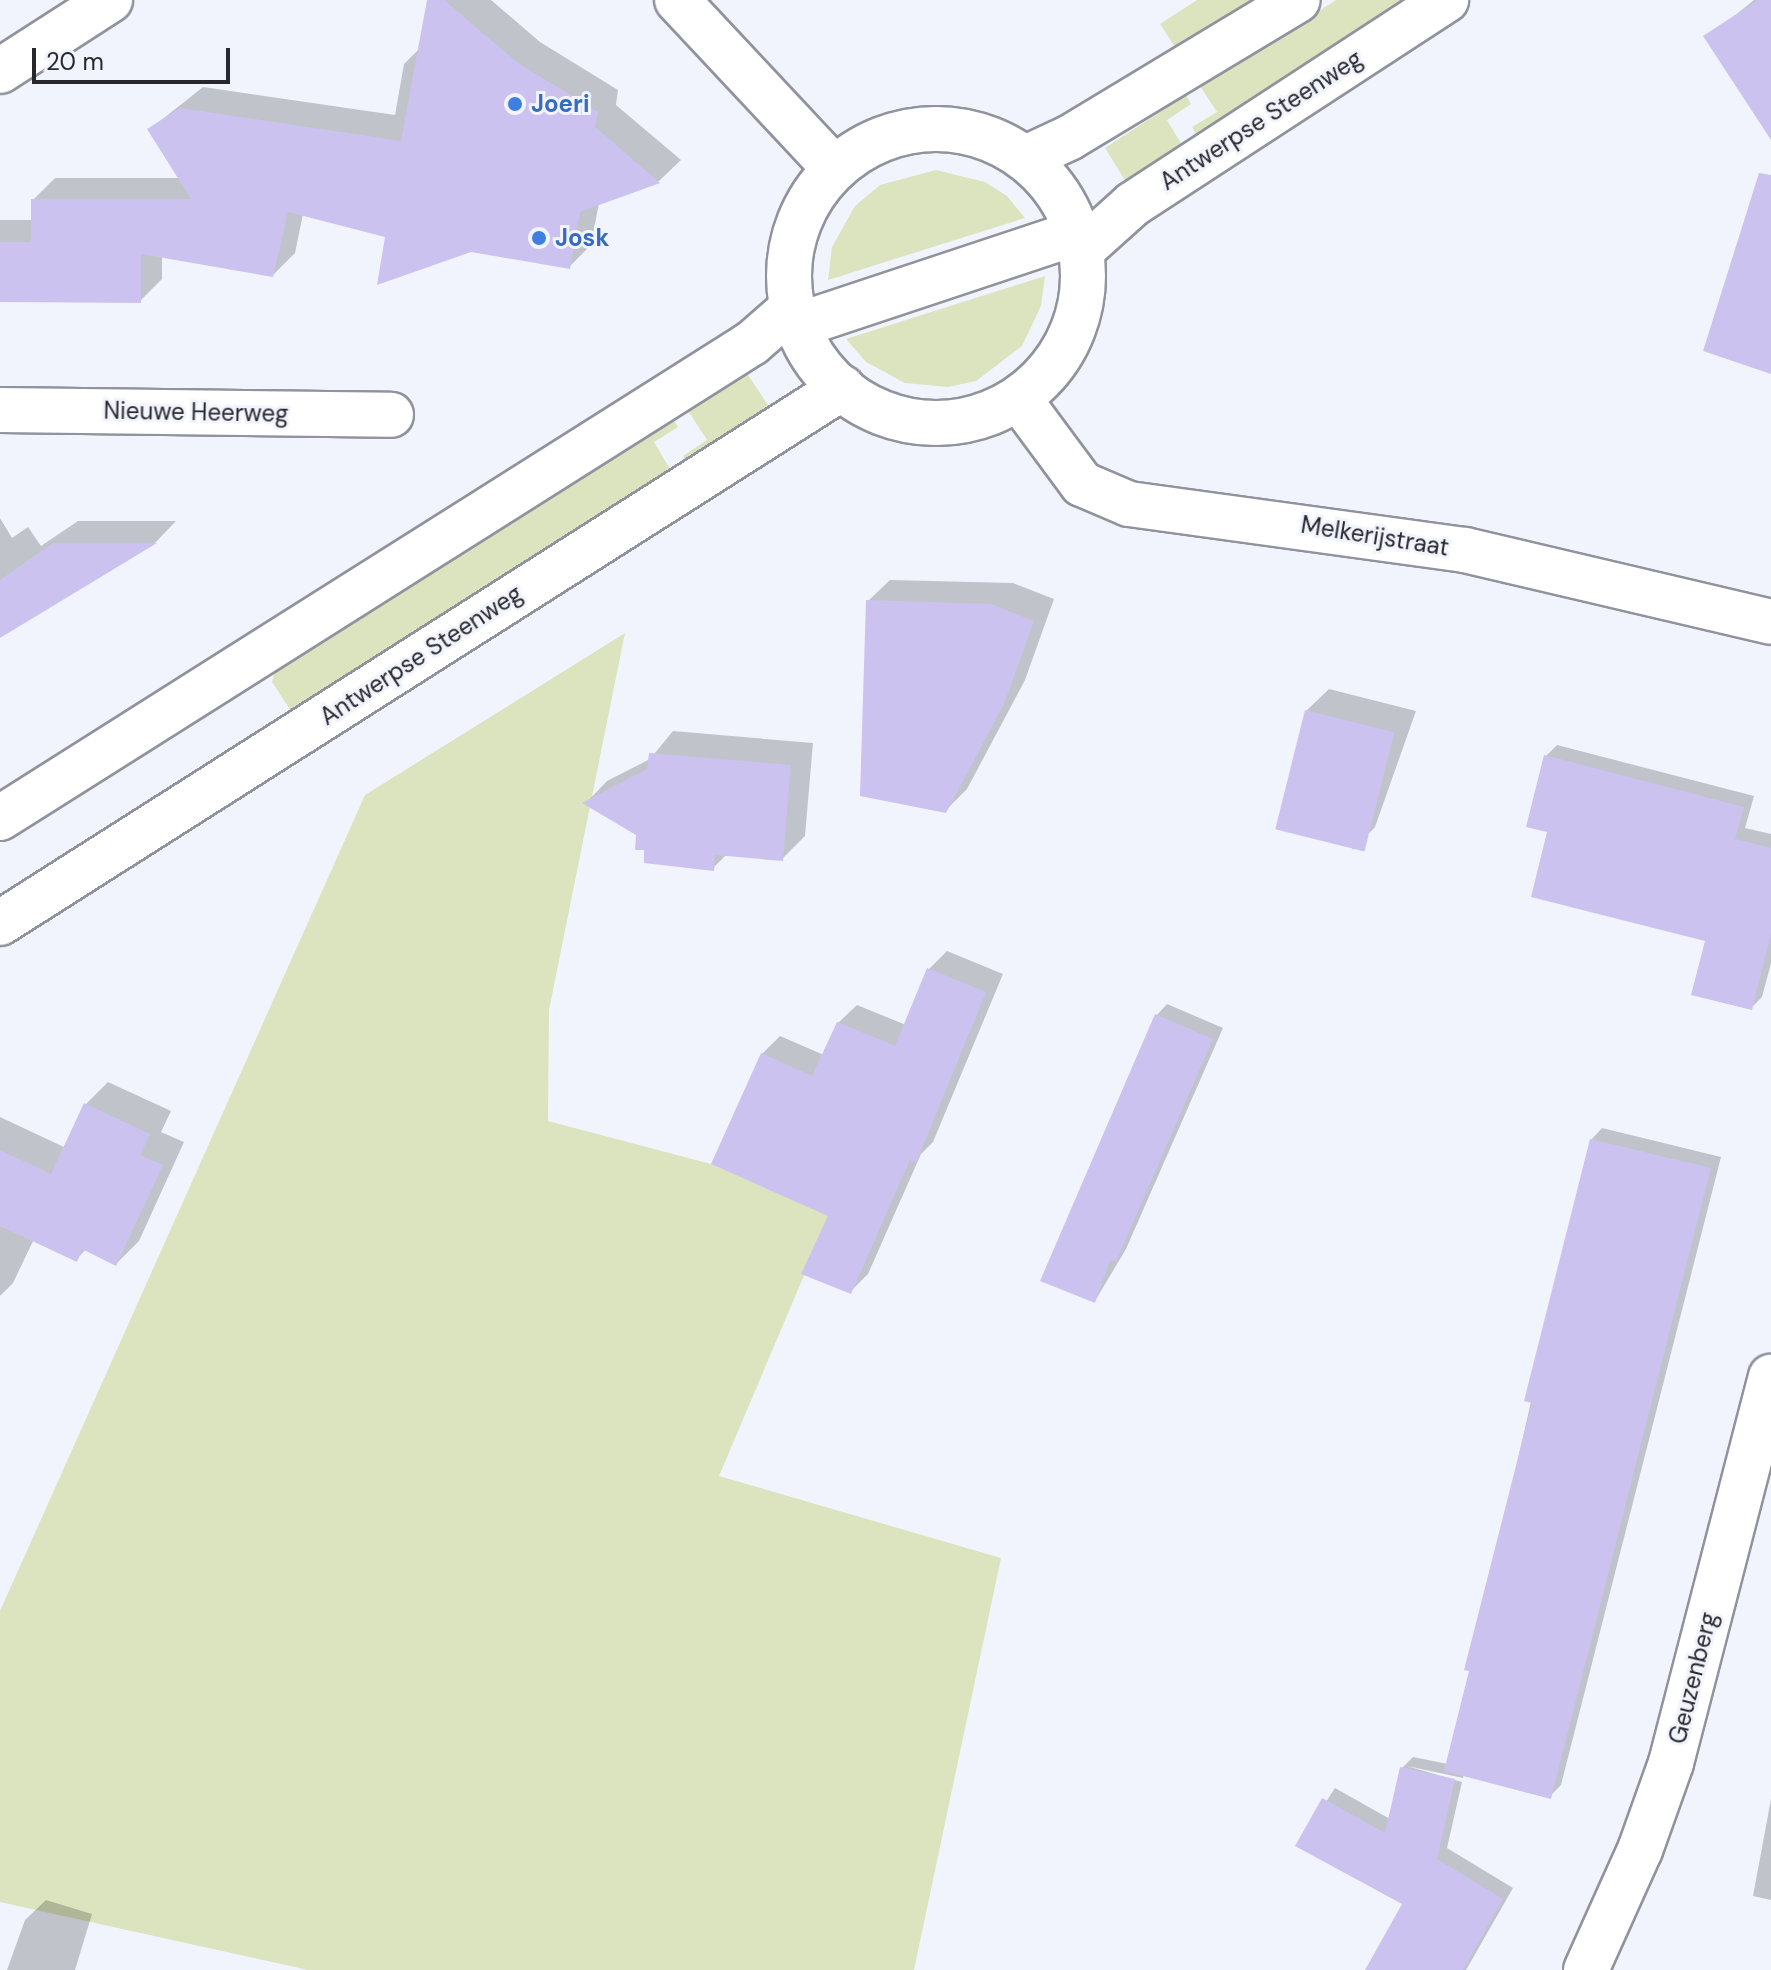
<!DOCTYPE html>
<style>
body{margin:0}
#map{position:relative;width:1771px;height:1970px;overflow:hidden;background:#f2f4fd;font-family:"DM Sans",sans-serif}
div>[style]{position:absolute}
.green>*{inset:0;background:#dbe4be}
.shadow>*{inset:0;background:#0003}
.building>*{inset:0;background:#cbc2ef;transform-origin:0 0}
.roads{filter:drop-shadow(2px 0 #90939d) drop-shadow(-2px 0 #90939d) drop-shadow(0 2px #90939d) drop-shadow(0 -2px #90939d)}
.minor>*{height:44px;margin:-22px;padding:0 22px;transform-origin:22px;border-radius:22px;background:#fff}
.major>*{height:44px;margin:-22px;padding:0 22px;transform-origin:22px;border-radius:22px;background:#fff}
.major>.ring{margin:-22px;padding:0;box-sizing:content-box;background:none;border:44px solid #fff;border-radius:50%}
.dots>*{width:22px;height:22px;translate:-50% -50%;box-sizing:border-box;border:4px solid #f2f4fd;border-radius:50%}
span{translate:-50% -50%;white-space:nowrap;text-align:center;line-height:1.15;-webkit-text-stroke:6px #f2f4fd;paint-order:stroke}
.shop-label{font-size:24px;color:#366cbe;font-weight:700}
.left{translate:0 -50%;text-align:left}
.street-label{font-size:24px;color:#27282c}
.scale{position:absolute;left:32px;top:48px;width:198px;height:36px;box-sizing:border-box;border:4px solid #27282c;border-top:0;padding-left:10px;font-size:24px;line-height:28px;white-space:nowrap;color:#27282c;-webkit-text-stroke:6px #f2f4fd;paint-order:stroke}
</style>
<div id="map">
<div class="green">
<div style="clip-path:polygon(1197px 0,1255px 0,1177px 50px,1160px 24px)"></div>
<div style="clip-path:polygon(1336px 0,1409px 0,1197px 136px,1192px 127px,1217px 112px,1200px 86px)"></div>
<div style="clip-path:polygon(1186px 95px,1191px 104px,1167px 120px,1182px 145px,1126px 182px,1105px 148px)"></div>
<div style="clip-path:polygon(936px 170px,985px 182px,1007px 196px,1025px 218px,828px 280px,832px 247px,855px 206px,880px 185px)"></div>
<div style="clip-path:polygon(1045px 276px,1041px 306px,1022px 346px,976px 381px,948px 387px,905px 383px,866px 362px,846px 339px)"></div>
<div style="clip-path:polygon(746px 372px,772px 411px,688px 464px,683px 456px,707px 440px,687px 409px)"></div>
<div style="clip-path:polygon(673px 419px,678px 427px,654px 442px,673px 474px,295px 713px,291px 711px,272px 682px,275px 670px)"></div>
<div style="clip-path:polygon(625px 633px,549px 1010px,548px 1121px,711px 1164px,773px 1191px,839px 1193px,719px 1476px,1001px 1558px,914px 1970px,308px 1970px,0 1902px,0 1611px,365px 795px)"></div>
</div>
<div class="shadow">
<div style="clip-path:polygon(429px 0,491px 0,540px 42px,618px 90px,616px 105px,681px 160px,659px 181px,599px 203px,591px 245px,569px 267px,388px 235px,303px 214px,295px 253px,273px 275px,162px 256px,162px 279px,140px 301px,0 300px,0 220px,33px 220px,33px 200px,55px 178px,180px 178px,150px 129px,203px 87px,395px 115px,404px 64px,420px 48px)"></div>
<div style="clip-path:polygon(1754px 0,1771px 0,1771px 137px,1707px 38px)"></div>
<div style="clip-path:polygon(0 518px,12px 538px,28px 527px,41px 546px,78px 521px,176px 521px,156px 542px,0 634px)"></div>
<div style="clip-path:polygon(890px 580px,1013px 583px,1054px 599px,1025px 680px,967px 789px,945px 811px,868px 601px)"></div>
<div style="clip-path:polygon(1329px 689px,1416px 711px,1375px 827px,1353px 850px,1306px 711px)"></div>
<div style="clip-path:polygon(673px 731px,813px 743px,805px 836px,782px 859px,727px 854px,713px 868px,647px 848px,638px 834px,586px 803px,607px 781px,650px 759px)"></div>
<div style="clip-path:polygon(1557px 745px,1754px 796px,1745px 828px,1771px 834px,1771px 963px,1762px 997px,1751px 1008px,1707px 939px,1550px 831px,1546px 756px)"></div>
<div style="clip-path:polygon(947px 951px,1003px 974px,933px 1142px,921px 1154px,868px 1274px,850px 1292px,831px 1215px,762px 1054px,780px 1036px,824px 1055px,838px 1023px,857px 1005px,906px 1025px,929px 969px)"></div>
<div style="clip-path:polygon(1167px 1004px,1223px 1028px,1126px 1249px,1095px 1301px,1156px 1016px)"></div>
<div style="clip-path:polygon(108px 1082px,171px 1111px,161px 1132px,184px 1142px,139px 1241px,116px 1264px,86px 1249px,77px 1259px,34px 1239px,13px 1283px,0 1296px,0 1117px,66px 1148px,86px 1104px)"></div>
<div style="clip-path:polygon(1602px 1128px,1721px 1157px,1561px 1785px,1550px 1796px,1464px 1774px,1463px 1778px,1407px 1766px,1462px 1782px,1447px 1848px,1513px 1888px,1466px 1970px,1367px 1970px,1405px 1904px,1298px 1845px,1335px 1788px,1390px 1819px,1402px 1768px,1413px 1757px,1448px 1764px,1591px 1140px)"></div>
<div style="clip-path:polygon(1771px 1799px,1771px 1900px,1753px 1896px)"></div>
<div style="clip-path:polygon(46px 1900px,92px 1914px,75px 1970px,7px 1970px,25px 1920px)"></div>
</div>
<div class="building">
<div style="clip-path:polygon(427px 0,444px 0,518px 63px,598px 112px,595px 127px,660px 183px,580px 212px,570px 269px,471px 252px,377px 285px,385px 237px,288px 212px,273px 277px,141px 254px,141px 303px,0 302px,0 242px,31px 242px,31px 199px,191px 199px,147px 129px,180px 108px,401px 141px)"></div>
<div style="clip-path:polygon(1758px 0,1771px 0,1771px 140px,1703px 36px)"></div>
<div style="clip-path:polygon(1759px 173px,1771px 175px,1771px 374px,1703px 351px)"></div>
<div style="clip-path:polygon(53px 543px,157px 543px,0 638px,0 580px)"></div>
<div style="clip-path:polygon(866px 600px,991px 604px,1034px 621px,1004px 704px,946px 813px,860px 796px)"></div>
<div style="left:1305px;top:710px;width:92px;height:123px;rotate:14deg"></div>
<div style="clip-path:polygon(649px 753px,791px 765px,783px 861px,715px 855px,714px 871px,644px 863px,644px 850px,635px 850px,636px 835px,582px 803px,647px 769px)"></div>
<div style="clip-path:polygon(1544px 755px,1744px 807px,1735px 839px,1771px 848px,1771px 934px,1752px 1010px,1691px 995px,1705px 941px,1531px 897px,1547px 832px,1526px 827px)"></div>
<div style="clip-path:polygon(927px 968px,986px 992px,916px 1163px,910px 1160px,851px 1294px,801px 1274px,828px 1216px,711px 1164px,761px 1053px,812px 1076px,837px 1022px,895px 1046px)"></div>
<div style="clip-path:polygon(1155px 1014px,1213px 1039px,1116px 1262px,1110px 1260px,1095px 1303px,1040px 1281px)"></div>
<div style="clip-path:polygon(84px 1103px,150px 1134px,140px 1155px,163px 1165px,116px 1266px,82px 1249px,77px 1262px,0 1226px,0 1150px,51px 1174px)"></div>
<div style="clip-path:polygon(1590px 1139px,1711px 1168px,1551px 1799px,1444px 1771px,1469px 1671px,1464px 1670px,1532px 1403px,1524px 1401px)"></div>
<div style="clip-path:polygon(1400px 1767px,1455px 1779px,1437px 1859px,1503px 1899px,1463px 1970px,1365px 1970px,1402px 1904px,1295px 1846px,1322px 1798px,1385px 1833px)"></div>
</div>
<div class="roads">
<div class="minor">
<div style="left:677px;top:0;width:231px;rotate:46.9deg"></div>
<div style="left:0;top:71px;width:131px;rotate:-32.8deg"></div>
<div style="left:796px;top:326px;width:297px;rotate:-18.4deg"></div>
<div style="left:0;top:410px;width:391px;rotate:0.7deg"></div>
<div style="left:1586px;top:1970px;width:132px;rotate:-65.8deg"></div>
<div style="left:1640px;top:1850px;width:92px;rotate:-70.4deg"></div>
<div style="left:1671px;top:1763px;width:399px;rotate:-75.5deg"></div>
</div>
<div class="major">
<div class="ring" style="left:789px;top:129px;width:250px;height:250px"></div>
<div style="left:1028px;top:157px;width:45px;rotate:-24.9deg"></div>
<div style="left:1069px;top:138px;width:267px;rotate:-31.1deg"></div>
<div style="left:1083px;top:249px;width:67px;rotate:-42deg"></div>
<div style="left:1133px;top:204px;width:374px;rotate:-33.1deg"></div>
<div style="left:1019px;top:399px;width:106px;rotate:53.5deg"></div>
<div style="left:1082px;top:484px;width:51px;rotate:23.1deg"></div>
<div style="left:1129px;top:504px;width:339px;rotate:7.8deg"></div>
<div style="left:1465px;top:550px;width:314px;rotate:13.2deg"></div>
<div style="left:0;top:818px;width:889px;rotate:-32.28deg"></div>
<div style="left:752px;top:343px;width:52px;rotate:-41.1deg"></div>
<div style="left:0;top:923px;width:998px;rotate:-32.43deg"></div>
</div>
</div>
<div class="dots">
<div style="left:515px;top:104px;background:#3f7fe0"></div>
<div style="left:539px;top:238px;background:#3f7fe0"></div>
</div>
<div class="shop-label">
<span class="left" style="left:531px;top:104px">Joeri</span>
<span class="left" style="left:555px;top:238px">Josk</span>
</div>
<div class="street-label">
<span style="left:1261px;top:120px;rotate:-33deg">Antwerpse Steenweg</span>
<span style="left:196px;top:412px;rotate:1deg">Nieuwe Heerweg</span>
<span style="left:1375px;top:536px;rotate:9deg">Melkerijstraat</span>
<span style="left:421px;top:655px;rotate:-33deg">Antwerpse Steenweg</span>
<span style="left:1693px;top:1678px;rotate:-76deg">Geuzenberg</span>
</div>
<div class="scale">20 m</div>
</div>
